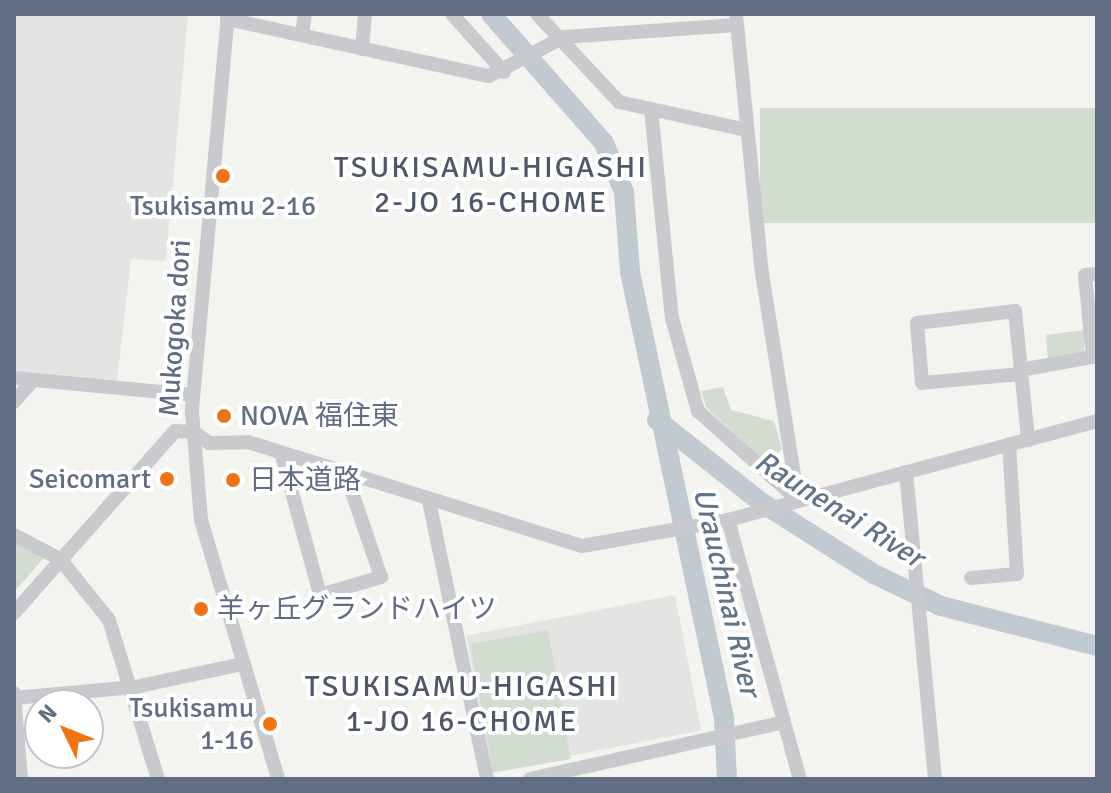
<!DOCTYPE html>
<meta charset="utf-8">
<style>
body{margin:0}
#map{position:relative;width:1111px;height:793px;overflow:hidden;background:#f3f4ef;font-family:Signika,"Noto Sans JP",sans-serif}
div>[style]{position:absolute}
.built>*{inset:0;background:#e4e5e3;transform-origin:0 0}
.green>*{inset:0;background:#d2dcd0;transform-origin:0 0}
.river>*{height:20px;margin:-10px;padding:0 10px;transform-origin:10px;border-radius:10px;background:#c2cad1}
.minor>*{height:14px;margin:-7px;padding:0 7px;transform-origin:7px;border-radius:7px;background:#c8cace}
.dots>*{width:22px;height:22px;translate:-50% -50%;box-sizing:border-box;border:4px solid #fff;border-radius:50%}
span{translate:-50% -50%;white-space:nowrap;text-align:center;line-height:1.15;-webkit-text-stroke:8px #fff;paint-order:stroke}
.poi-label{font-size:28px;color:#606d83}
.left{translate:0 -50%;text-align:left}
.right{translate:-100% -50%;text-align:right}
.street-label{font-size:28px;color:#606d83}
.neighbourhood-label{font-size:30px;color:#4f5868;letter-spacing:2px}
.water-label{font-size:30px;color:#617588;font-style:italic}
.frame{position:absolute;inset:0;border:16px solid #606d83;pointer-events:none}
.north{position:absolute;left:24px;top:689px;width:80px;height:80px;box-sizing:border-box;background:#fff;border:2px solid #bfc5cd;border-radius:50%;rotate:313deg;font-size:22px;font-weight:700;line-height:32px;text-align:center;color:#606d83}
.north::after{content:'';display:block;margin:auto;width:28px;height:36px;background:#f27312;clip-path:polygon(50% 0,100% 100%,50% 72%,0 100%)}
</style>
<div id="map">
<div class="built">
<div style="clip-path:polygon(14px 14px,188px 14px,166px 261px,131px 259px,117px 381px,14px 376px)"></div>
<div style="left:675px;top:595px;width:138px;height:213px;rotate:79deg"></div>
</div>
<div class="green">
<div style="left:1097px;top:108px;width:115px;height:337px;rotate:90deg"></div>
<div style="clip-path:polygon(1085px 330px,1084px 353px,1048px 360px,1046px 335px)"></div>
<div style="clip-path:polygon(723px 387px,731px 410px,774px 421px,782px 449px,767px 465px,706px 407px,701px 391px)"></div>
<div style="clip-path:polygon(14px 542px,41px 551px,43px 559px,14px 592px)"></div>
<div style="left:548px;top:630px;width:131px;height:79px;rotate:80deg"></div>
</div>
<div class="river">
<div style="left:491px;top:14px;width:171px;rotate:48.8deg"></div>
<div style="left:604px;top:143px;width:53px;rotate:67.8deg"></div>
<div style="left:624px;top:192px;width:80px;rotate:85.7deg"></div>
<div style="left:630px;top:272px;width:457px;rotate:78.1deg"></div>
<div style="left:724px;top:719px;width:60px;rotate:87.1deg"></div>
<div style="left:657px;top:420px;width:134px;rotate:38.3deg"></div>
<div style="left:762px;top:503px;width:133px;rotate:32.4deg"></div>
<div style="left:874px;top:574px;width:74px;rotate:25.5deg"></div>
<div style="left:941px;top:606px;width:161px;rotate:14.4deg"></div>
</div>
<div class="minor">
<div style="left:228px;top:14px;width:399px;rotate:95.2deg"></div>
<div style="left:192px;top:411px;width:109px;rotate:85.3deg"></div>
<div style="left:201px;top:520px;width:270px;rotate:73.4deg"></div>
<div style="left:452px;top:14px;width:78px;rotate:48.1deg"></div>
<div style="left:537px;top:14px;width:120px;rotate:47deg"></div>
<div style="left:619px;top:102px;width:130px;rotate:12.4deg"></div>
<div style="left:736px;top:14px;width:260px;rotate:84.3deg"></div>
<div style="left:762px;top:273px;width:230px;rotate:81deg"></div>
<div style="left:227px;top:19px;width:268px;rotate:12.3deg"></div>
<div style="left:489px;top:76px;width:85px;rotate:-27.5deg"></div>
<div style="left:564px;top:37px;width:173px;rotate:-4deg"></div>
<div style="left:302px;top:35px;width:21px;rotate:-82deg"></div>
<div style="left:362px;top:49px;width:35px;rotate:-85deg"></div>
<div style="left:651px;top:109px;width:210px;rotate:84.3deg"></div>
<div style="left:672px;top:318px;width:97px;rotate:74.4deg"></div>
<div style="left:698px;top:411px;width:134px;rotate:41.7deg"></div>
<div style="left:1093px;top:357px;width:82px;rotate:-95.6deg"></div>
<div style="left:1085px;top:275px;width:12px;rotate:-5deg"></div>
<div style="left:1020px;top:370px;width:78px;rotate:-10.3deg"></div>
<div style="left:1020px;top:374px;width:98px;rotate:174.8deg"></div>
<div style="left:922px;top:383px;width:60px;rotate:-94.8deg"></div>
<div style="left:917px;top:323px;width:99px;rotate:-7deg"></div>
<div style="left:1015px;top:311px;width:130px;rotate:84.2deg"></div>
<div style="left:14px;top:378px;width:180px;rotate:5.4deg"></div>
<div style="left:14px;top:402px;width:29px;rotate:-49deg"></div>
<div style="left:281px;top:452px;width:148px;rotate:74.7deg"></div>
<div style="left:320px;top:595px;width:64px;rotate:-16.4deg"></div>
<div style="left:381px;top:577px;width:90px;rotate:-108.8deg"></div>
<div style="left:352px;top:492px;width:16px;rotate:-75deg"></div>
<div style="left:906px;top:472px;width:308px;rotate:84.6deg"></div>
<div style="left:429px;top:501px;width:284px;rotate:78.2deg"></div>
<div style="left:728px;top:520px;width:269px;rotate:74.5deg"></div>
<div style="left:14px;top:535px;width:52px;rotate:27.6deg"></div>
<div style="left:60px;top:559px;width:78px;rotate:51.2deg"></div>
<div style="left:109px;top:620px;width:166px;rotate:72.9deg"></div>
<div style="left:971px;top:578px;width:46px;rotate:-5deg"></div>
<div style="left:1017px;top:574px;width:130px;rotate:-93.5deg"></div>
<div style="left:14px;top:613px;width:243px;rotate:-48.5deg"></div>
<div style="left:175px;top:431px;width:19px;rotate:3deg"></div>
<div style="left:194px;top:432px;width:19px;rotate:36deg"></div>
<div style="left:209px;top:443px;width:39px;rotate:-1deg"></div>
<div style="left:248px;top:442px;width:350px;rotate:17.3deg"></div>
<div style="left:582px;top:546px;width:148px;rotate:-10.1deg"></div>
<div style="left:728px;top:520px;width:382px;rotate:-15deg"></div>
<div style="left:14px;top:693px;width:86px;rotate:85.3deg"></div>
<div style="left:14px;top:698px;width:121px;rotate:-5.2deg"></div>
<div style="left:135px;top:687px;width:109px;rotate:-12.1deg"></div>
<div style="left:530px;top:779px;width:260px;rotate:-12.6deg"></div>
</div>
<div class="dots">
<div style="left:223px;top:176px;background:#f27312"></div>
<div style="left:224px;top:416px;background:#f27312"></div>
<div style="left:167px;top:479px;background:#f27312"></div>
<div style="left:233px;top:480px;background:#f27312"></div>
<div style="left:201px;top:609px;background:#f27312"></div>
<div style="left:270px;top:724px;background:#f27312"></div>
</div>
<div class="poi-label">
<span style="left:223px;top:206px">Tsukisamu 2-16</span>
<span class="left" style="left:240px;top:416px">NOVA 福住東</span>
<span class="right" style="left:151px;top:479px">Seicomart</span>
<span class="left" style="left:249px;top:480px">日本道路</span>
<span class="left" style="left:217px;top:609px">羊ヶ丘グランドハイツ</span>
<span class="right" style="left:254px;top:724px">Tsukisamu<br>1-16</span>
</div>
<div class="street-label">
<span style="left:175px;top:328px;rotate:-86deg">Mukogoka dori</span>
</div>
<div class="neighbourhood-label">
<span style="left:491px;top:185px">TSUKISAMU-HIGASHI<br>2-JO 16-CHOME</span>
<span style="left:462px;top:704px">TSUKISAMU-HIGASHI<br>1-JO 16-CHOME</span>
</div>
<div class="water-label">
<span style="left:839px;top:510px;rotate:32deg">Raunenai River</span>
<span style="left:726px;top:592px;rotate:77deg">Urauchinai River</span>
</div>
<div class="frame"></div>
<div class="north">N</div>
</div>
